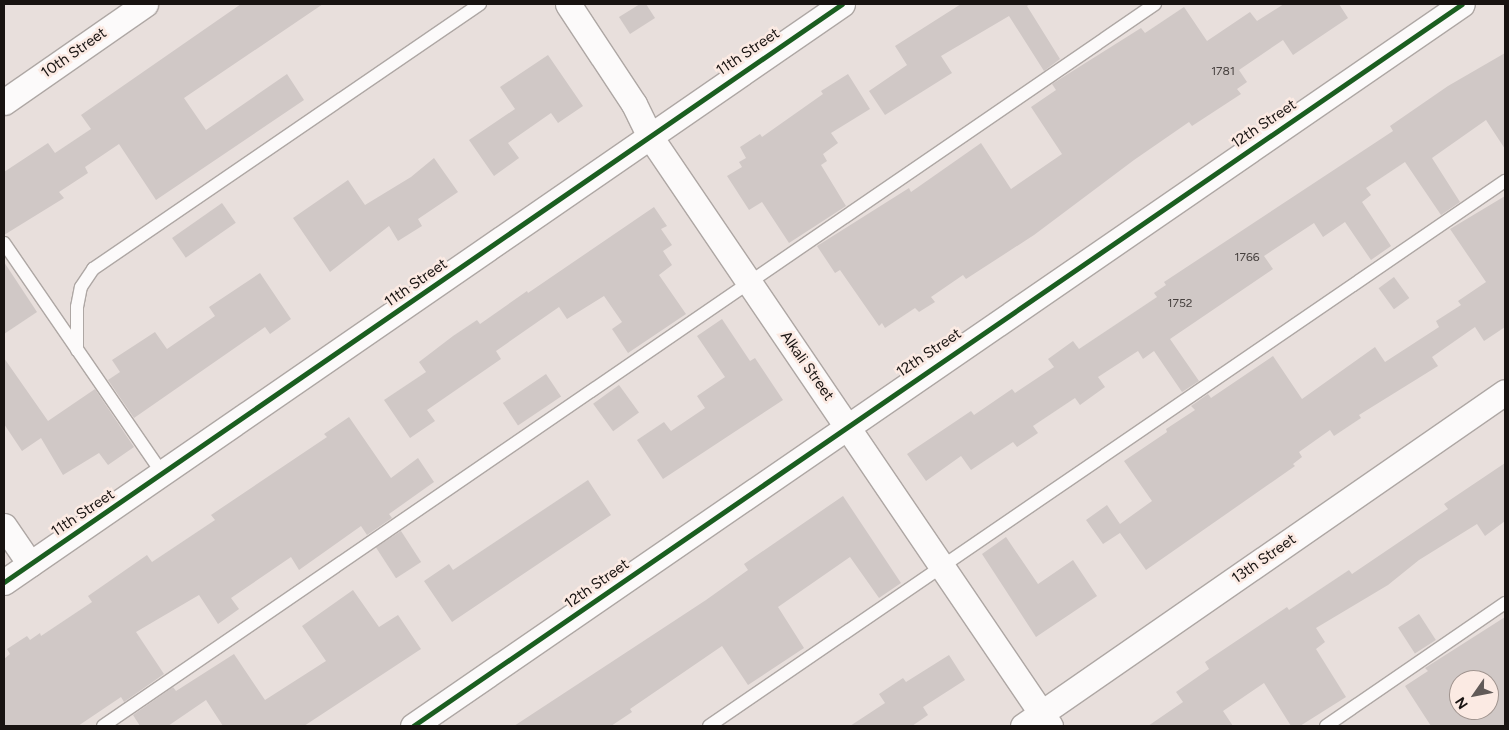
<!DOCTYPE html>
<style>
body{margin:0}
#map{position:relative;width:1509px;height:730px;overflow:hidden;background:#e8dfdc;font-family:Figtree,sans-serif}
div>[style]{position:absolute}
.building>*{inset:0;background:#d0c8c6;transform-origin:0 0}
.roads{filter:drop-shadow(1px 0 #aea7a4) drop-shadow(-1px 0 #aea7a4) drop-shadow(0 1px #aea7a4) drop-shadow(0 -1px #aea7a4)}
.service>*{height:12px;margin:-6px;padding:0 6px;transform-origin:6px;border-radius:6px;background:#fcfafa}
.minor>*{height:25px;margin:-12.5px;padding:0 12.5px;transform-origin:12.5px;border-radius:12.5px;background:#fcfafa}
.cycleway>*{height:5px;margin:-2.5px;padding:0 2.5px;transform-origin:2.5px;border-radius:2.5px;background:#1b5e20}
span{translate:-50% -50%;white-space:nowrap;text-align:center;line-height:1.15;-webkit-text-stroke:5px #fbeae3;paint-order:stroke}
.number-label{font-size:12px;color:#46403e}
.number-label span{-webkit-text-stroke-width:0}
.street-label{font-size:15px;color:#181311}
.frame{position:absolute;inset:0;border:5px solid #181311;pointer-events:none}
.north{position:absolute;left:1449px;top:670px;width:50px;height:50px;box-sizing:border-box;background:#fbeae3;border:1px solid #a0948f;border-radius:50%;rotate:237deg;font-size:14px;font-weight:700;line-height:20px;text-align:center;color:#181311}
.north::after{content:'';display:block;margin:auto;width:18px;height:22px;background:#615a58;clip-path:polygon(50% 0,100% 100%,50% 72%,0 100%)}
</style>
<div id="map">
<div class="building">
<div style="clip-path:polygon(241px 4px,323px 4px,184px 98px,206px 130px,287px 74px,304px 100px,156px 200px,119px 144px,85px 167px,88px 173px,59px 192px,64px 198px,4px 235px,4px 172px,48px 143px,55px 153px,91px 129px,81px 115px)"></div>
<div style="clip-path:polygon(640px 4px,646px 4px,655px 18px,630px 34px,619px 17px)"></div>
<div style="clip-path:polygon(961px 4px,1030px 4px,1027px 6px,1060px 59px,1044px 71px,1009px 16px,941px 56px,952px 73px,885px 115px,869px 91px,907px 65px,895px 46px)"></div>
<div style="clip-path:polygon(1284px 4px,1339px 4px,1348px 18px,1293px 55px,1283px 40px,1239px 70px,1247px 82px,1237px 89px,1241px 94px,1192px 126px,1189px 122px,1134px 160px,1034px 235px,966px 279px,963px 275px,931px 297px,935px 302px,919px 312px,915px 308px,885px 328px,882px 323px,879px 326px,840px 270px,835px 273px,817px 246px,909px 188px,911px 192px,981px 143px,1011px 189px,1062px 154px,1031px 107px,1056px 90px,1052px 84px,1141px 28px,1145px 33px,1184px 7px,1207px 41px,1250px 12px,1257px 21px)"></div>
<div style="clip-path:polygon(1505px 53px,1505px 149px,1486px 120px,1432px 158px,1460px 202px,1441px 215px,1405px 162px,1366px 188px,1371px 195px,1362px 202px,1391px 246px,1371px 260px,1345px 222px,1323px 237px,1314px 223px,1264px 256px,1273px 269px,1170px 339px,1199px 381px,1182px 392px,1154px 351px,1143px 359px,1138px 351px,1098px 377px,1105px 387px,1080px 405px,1075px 398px,1033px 426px,1038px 433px,1017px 447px,1013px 442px,971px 470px,961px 456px,926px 481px,907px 454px,971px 411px,974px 415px,1012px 389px,1015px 393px,1054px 367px,1048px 359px,1073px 341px,1079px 349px,1157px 297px,1154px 293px,1166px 285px,1164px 282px,1393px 131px,1390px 126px,1448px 86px)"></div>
<div style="clip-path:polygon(548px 55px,583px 106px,558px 123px,551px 113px,508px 143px,519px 158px,494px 176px,469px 140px,515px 109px,500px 87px)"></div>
<div style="clip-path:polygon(848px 74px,870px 109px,831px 133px,838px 143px,823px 154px,827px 161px,821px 165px,846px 206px,789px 243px,762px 202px,749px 210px,727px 176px,742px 167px,739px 162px,746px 158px,740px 147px,760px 134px,762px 137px,823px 94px,821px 91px)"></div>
<div style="clip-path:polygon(434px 158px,458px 192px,418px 219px,422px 226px,398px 241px,389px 226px,330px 272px,293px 218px,348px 180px,365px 205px,411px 177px)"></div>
<div style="clip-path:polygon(1505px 196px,1505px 327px,1484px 341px,1475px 327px,1432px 357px,1438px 366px,1359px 415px,1361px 418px,1334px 436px,1330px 430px,1299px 452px,1302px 457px,1293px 464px,1295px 466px,1146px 570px,1120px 533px,1103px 544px,1086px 520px,1107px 505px,1120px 524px,1152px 501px,1124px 461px,1167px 432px,1166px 429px,1195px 410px,1191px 406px,1208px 394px,1211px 398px,1273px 356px,1302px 399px,1375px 347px,1385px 362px,1439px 327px,1436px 321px,1461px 305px,1458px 301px,1486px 282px,1450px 229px)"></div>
<div style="left:222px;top:203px;width:24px;height:61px;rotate:55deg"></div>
<div style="clip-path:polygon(654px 207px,667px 226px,661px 229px,672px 245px,663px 251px,672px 265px,659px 275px,686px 314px,628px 353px,612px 329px,622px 322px,604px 296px,567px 319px,559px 307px,496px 351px,501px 359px,427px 410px,435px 421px,410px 438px,384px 400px,426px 372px,419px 362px,453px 336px,477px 320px,480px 324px,527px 291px,528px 293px)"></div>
<div style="clip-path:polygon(4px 262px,37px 312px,4px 334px)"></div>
<div style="clip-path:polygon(260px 273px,291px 319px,270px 334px,265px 327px,134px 418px,108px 380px,120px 372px,112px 360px,155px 332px,167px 349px,215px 316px,209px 307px)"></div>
<div style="left:1394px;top:277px;width:26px;height:19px;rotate:54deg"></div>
<div style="clip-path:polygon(722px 319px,750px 361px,755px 358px,783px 400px,663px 479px,637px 440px,664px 422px,671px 431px,705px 408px,697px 396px,725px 377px,697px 336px)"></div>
<div style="clip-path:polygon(4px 358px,48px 421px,95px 389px,134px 447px,108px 465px,99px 453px,63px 475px,41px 438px,22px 451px,4px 424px)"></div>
<div style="left:546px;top:374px;width:27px;height:52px;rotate:56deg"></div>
<div style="left:619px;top:385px;width:34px;height:32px;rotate:54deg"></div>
<div style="clip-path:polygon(349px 417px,391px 478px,418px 458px,434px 482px,389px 514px,392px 518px,367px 535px,361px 526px,299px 570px,291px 557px,231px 598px,239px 609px,218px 624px,199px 595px,136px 632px,164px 674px,124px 702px,121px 697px,78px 726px,4px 726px,4px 659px,10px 654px,7px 649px,27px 636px,30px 640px,40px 633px,41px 636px,92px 602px,88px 596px,147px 555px,152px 562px,215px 520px,211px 515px,327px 437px,324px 434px)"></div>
<div style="clip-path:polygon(1505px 463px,1505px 521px,1485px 536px,1477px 524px,1419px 560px,1388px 585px,1316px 628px,1325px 642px,1316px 649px,1346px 697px,1300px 726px,1291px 726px,1264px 683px,1223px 711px,1233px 726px,1148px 726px,1183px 702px,1176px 692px,1209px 669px,1205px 662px,1287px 607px,1289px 610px,1349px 570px,1352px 574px,1448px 509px,1444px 504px)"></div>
<div style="clip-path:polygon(588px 480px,611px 515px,452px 622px,424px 581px,449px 564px,453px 570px)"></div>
<div style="clip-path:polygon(843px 496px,901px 583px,879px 598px,850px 557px,778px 607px,804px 648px,748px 685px,722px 646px,630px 709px,632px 712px,611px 726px,514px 726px,706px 600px,748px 570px,744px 564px)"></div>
<div style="left:401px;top:531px;width:37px;height:30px;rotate:57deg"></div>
<div style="clip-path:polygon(1006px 537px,1038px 584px,1073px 560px,1097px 596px,1036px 637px,982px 554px)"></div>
<div style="clip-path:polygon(353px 590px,379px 627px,398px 615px,421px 649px,304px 726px,223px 726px,206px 700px,168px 726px,140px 726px,133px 715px,173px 687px,176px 691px,234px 654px,265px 700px,326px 661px,302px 626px)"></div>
<div style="left:1419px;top:614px;width:31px;height:25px;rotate:57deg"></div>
<div style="clip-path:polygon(evenodd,1505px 617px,1505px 726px,1431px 726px,1405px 686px,1428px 671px,1425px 668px,1505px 617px,1459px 680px,1489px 680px,1489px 710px,1459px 710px,1459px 680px)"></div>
<div style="clip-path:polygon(949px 655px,965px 680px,923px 707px,928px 715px,912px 726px,850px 726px,885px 703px,879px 694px,903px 678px,906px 682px)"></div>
</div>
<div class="roads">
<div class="service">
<div style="left:4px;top:243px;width:280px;rotate:55.5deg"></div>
<div style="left:77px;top:350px;width:43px;rotate:-90deg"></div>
<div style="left:77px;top:307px;width:20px;rotate:-79deg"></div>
<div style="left:81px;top:287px;width:22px;rotate:-56deg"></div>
<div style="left:93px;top:269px;width:469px;rotate:-34.4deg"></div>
<div style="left:103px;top:726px;width:1276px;rotate:-34.46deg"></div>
<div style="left:709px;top:726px;width:965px;rotate:-34.4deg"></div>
<div style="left:1326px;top:726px;width:217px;rotate:-34.5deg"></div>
</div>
<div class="minor">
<div style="left:568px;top:4px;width:120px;rotate:56.6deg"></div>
<div style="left:634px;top:104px;width:34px;rotate:64deg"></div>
<div style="left:649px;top:135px;width:714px;rotate:55.84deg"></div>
<div style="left:4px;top:102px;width:172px;rotate:-34.8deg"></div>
<div style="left:4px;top:526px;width:46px;rotate:55.6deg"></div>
<div style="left:4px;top:582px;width:1018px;rotate:-34.6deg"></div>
<div style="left:413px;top:726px;width:1273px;rotate:-34.54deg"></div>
<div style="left:1023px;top:726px;width:586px;rotate:-34.72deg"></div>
</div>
</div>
<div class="cycleway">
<div style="left:4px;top:582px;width:1018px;rotate:-34.6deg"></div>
<div style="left:413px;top:726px;width:1273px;rotate:-34.54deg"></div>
</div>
<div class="number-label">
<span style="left:1223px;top:72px">1781</span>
<span style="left:1247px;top:258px">1766</span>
<span style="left:1180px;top:304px">1752</span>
</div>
<div class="street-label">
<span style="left:748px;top:52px;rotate:-34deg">11th Street</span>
<span style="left:74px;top:53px;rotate:-35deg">10th Street</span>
<span style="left:1264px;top:124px;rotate:-34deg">12th Street</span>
<span style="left:416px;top:283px;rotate:-35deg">11th Street</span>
<span style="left:929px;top:353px;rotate:-34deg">12th Street</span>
<span style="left:807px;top:366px;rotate:55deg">Alkali Street</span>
<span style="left:83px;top:513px;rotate:-34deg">11th Street</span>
<span style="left:1264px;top:559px;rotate:-35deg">13th Street</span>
<span style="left:597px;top:584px;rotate:-35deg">12th Street</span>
</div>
<div class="frame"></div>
<div class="north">N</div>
</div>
